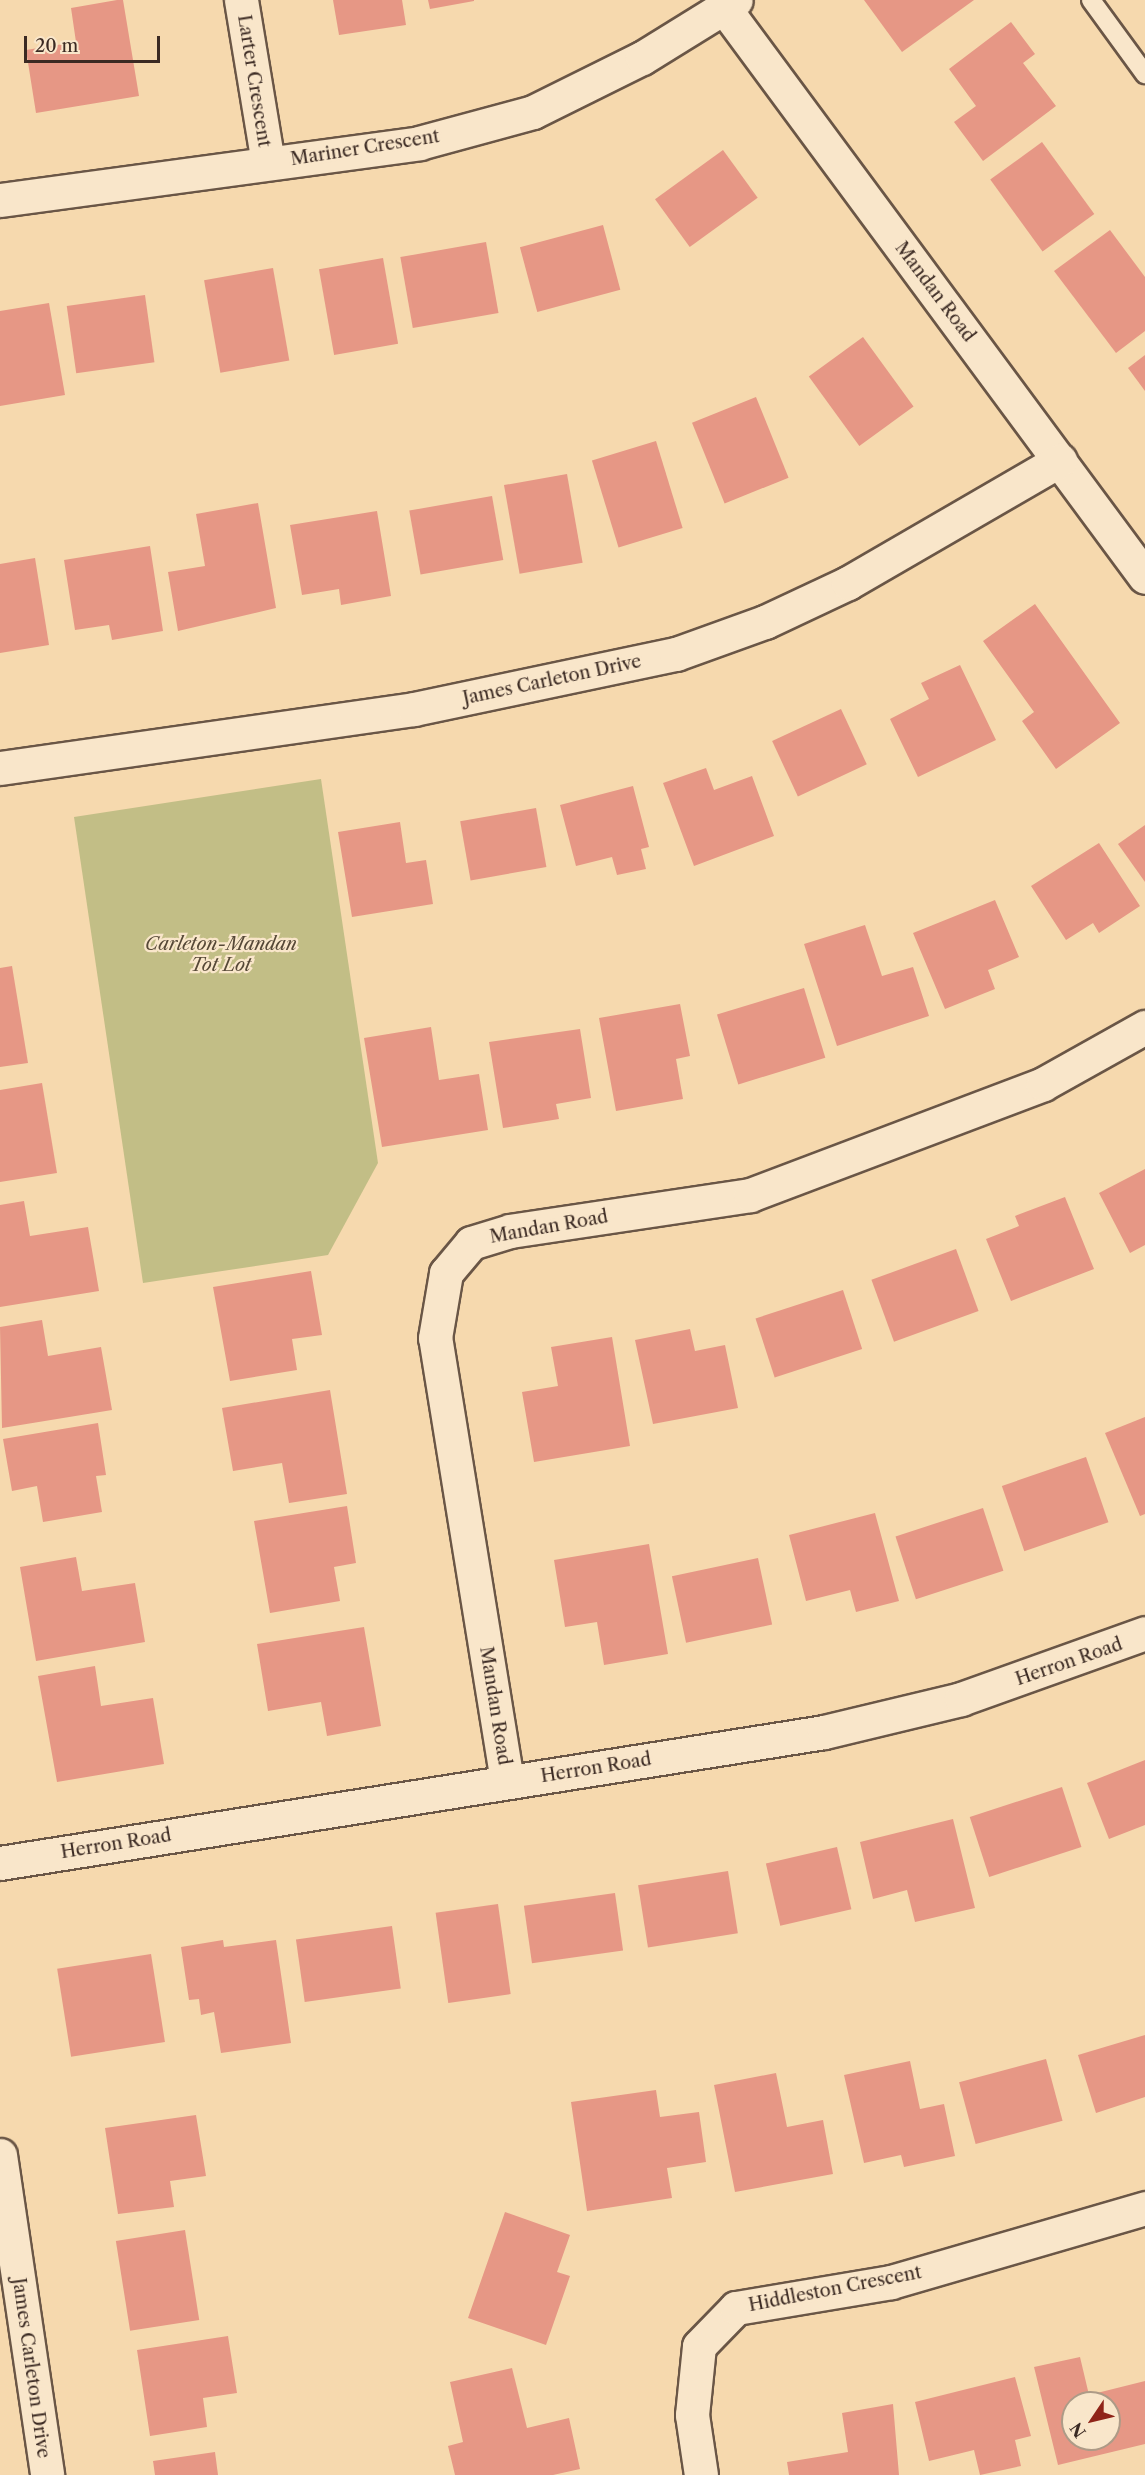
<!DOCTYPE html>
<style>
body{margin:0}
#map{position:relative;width:1145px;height:2475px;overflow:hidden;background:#f6d9ae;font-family:"Libre Caslon Text",serif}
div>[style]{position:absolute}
.green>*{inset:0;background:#c2be86}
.building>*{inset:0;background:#e69785;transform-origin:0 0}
.roads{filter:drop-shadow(2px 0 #6a5646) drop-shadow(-2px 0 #6a5646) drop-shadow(0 2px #6a5646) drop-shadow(0 -2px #6a5646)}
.service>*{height:18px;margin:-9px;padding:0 9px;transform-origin:9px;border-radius:9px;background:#f9e6ca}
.minor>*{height:33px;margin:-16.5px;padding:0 16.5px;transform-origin:16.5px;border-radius:16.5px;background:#f9e6ca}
span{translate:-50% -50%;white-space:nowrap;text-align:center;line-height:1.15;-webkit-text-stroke:4.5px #f9e6ca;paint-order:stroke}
.street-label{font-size:18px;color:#3b2a23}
.park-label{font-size:18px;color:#564837;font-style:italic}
.north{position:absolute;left:1061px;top:2391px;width:60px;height:60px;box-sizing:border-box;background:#f9e6ca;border:2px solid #ad9b87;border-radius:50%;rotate:235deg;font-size:16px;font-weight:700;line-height:24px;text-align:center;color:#3b2a23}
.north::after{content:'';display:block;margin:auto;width:21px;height:27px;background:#8f2418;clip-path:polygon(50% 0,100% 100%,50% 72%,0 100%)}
.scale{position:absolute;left:24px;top:36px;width:136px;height:27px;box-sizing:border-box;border:3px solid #3b2a23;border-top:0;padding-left:8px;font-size:18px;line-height:21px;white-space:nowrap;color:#3b2a23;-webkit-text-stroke:4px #f9e6ca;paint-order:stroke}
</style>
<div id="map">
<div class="green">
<div style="clip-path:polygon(321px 779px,378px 1163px,328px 1255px,143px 1283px,74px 817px)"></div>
</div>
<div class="building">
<div style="clip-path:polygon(117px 0,123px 0,139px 96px,36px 113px,26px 50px,76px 42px,71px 8px)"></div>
<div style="clip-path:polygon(333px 0,402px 0,406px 25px,339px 35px)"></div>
<div style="clip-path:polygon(428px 0,474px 0,474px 1px,430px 9px)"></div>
<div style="clip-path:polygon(864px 0,974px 0,902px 52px)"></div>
<div style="clip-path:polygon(1011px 22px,1035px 54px,1023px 63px,1056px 106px,983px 161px,954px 122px,976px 106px,949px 69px)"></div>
<div style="left:1042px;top:142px;width:89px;height:64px;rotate:54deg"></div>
<div style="left:723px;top:150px;width:59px;height:84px;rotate:54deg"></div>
<div style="left:603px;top:225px;width:67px;height:86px;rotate:75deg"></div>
<div style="clip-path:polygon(1110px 230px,1145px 277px,1145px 331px,1116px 353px,1054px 271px)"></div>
<div style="left:486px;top:242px;width:72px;height:87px;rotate:80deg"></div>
<div style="left:383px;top:258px;width:87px;height:65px;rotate:80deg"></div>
<div style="left:273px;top:268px;width:94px;height:70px;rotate:80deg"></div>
<div style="left:145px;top:295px;width:68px;height:79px;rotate:82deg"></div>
<div style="clip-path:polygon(49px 303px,65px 395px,0 406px,0 311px)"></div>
<div style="left:863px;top:337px;width:86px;height:67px;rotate:54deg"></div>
<div style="clip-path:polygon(1145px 355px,1145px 391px,1128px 368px)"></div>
<div style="left:756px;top:397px;width:87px;height:69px;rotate:68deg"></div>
<div style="left:656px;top:441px;width:91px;height:67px;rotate:73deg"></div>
<div style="left:567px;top:474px;width:90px;height:64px;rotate:80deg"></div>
<div style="left:492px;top:496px;width:65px;height:84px;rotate:80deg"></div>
<div style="clip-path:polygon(258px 503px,276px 608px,178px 631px,168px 572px,205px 566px,196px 514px)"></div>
<div style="clip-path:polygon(377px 511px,391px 596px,341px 605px,339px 589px,302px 595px,290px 525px)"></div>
<div style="clip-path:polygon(150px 546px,163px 631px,112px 640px,109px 625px,75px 630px,64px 560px)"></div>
<div style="clip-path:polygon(35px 558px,49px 645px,0 653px,0 564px)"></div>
<div style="clip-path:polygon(1035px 604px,1120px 723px,1056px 769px,1022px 721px,1034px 712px,983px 641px)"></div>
<div style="clip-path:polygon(960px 665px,996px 740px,918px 777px,890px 719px,929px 699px,921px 683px)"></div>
<div style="left:841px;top:709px;width:61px;height:76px;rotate:65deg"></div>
<div style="clip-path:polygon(706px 768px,714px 790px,752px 776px,774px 836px,694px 866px,663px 783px)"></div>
<div style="clip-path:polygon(633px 786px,649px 847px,641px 849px,646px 869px,617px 875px,612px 857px,576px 866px,560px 805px)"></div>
<div style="left:536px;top:808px;width:60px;height:77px;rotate:80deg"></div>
<div style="clip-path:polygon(400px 822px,406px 863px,426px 860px,433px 904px,352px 917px,338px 832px)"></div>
<div style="clip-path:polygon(1145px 825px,1145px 882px,1118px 844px)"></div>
<div style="clip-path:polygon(1099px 843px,1140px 906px,1099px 933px,1093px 923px,1066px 940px,1031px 886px)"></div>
<div style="clip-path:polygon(995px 900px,1019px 957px,988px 970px,995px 989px,945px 1009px,913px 933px)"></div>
<div style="clip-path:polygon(865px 925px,882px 976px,913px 967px,929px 1016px,837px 1046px,804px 944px)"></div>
<div style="clip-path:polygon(12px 966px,28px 1063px,0 1067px,0 968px)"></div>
<div style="left:804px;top:988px;width:73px;height:91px;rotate:73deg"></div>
<div style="clip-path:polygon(680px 1004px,690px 1056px,676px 1059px,683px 1099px,616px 1111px,599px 1018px)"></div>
<div style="clip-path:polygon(431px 1027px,439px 1080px,479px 1074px,488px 1130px,382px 1147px,364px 1038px)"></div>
<div style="clip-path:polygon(580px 1029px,591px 1098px,556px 1104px,559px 1119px,503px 1128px,489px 1042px)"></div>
<div style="clip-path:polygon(42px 1083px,57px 1173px,0 1182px,0 1090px)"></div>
<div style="clip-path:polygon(1145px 1169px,1145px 1245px,1130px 1253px,1099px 1193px)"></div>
<div style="clip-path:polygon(1065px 1197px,1094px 1269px,1011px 1301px,986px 1239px,1019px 1226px,1015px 1216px)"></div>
<div style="clip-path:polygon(24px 1201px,30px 1236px,88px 1227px,99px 1291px,0 1307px,0 1205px)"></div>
<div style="left:956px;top:1249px;width:66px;height:90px;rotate:70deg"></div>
<div style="clip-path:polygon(311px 1271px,322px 1335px,292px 1339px,297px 1370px,230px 1381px,213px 1287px)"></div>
<div style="left:843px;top:1290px;width:62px;height:92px;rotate:72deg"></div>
<div style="clip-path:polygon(42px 1320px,48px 1356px,101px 1347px,112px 1410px,2px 1428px,0 1327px)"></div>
<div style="clip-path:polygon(690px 1329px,695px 1351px,725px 1345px,738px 1408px,653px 1424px,635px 1340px)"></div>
<div style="clip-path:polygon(612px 1337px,630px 1446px,534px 1462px,522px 1392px,558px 1386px,551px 1347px)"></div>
<div style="clip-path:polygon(330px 1390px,347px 1494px,289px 1503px,282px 1463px,233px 1471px,222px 1408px)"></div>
<div style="clip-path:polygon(1145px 1417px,1145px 1514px,1140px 1516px,1105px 1433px)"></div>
<div style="clip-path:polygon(98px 1423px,106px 1475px,96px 1476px,102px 1512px,43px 1522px,37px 1486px,12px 1491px,3px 1439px)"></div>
<div style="left:1086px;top:1457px;width:69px;height:89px;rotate:71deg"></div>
<div style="clip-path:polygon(347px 1506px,356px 1563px,334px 1567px,340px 1601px,270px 1613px,254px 1521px)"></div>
<div style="left:983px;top:1508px;width:66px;height:92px;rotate:72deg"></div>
<div style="clip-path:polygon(875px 1513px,899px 1601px,856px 1612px,850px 1590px,806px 1601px,789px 1535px)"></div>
<div style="clip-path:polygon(649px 1544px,668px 1654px,604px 1665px,597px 1622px,565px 1627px,554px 1560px)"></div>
<div style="clip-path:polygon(76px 1557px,82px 1591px,135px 1583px,145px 1642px,36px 1661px,20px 1567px)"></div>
<div style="left:758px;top:1558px;width:68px;height:88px;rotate:78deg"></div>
<div style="clip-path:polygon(364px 1627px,381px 1726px,327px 1736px,321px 1702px,268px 1711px,257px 1644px)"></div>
<div style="clip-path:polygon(95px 1666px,101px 1706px,153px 1698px,164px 1764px,57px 1782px,38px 1676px)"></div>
<div style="clip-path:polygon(1145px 1760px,1145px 1825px,1109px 1839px,1087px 1783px)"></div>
<div style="left:1062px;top:1787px;width:63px;height:97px;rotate:72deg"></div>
<div style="clip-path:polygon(953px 1819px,975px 1908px,915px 1922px,907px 1890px,873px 1899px,860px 1842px)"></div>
<div style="left:837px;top:1847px;width:64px;height:73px;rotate:77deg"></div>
<div style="left:728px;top:1871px;width:63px;height:91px;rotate:81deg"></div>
<div style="left:615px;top:1893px;width:58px;height:92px;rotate:82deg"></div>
<div style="left:498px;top:1904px;width:91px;height:63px;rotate:82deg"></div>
<div style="left:392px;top:1926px;width:63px;height:97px;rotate:82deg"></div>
<div style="clip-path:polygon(223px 1940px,224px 1947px,276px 1940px,291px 2043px,221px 2053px,214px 2012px,201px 2015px,199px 1999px,189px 2000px,181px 1947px)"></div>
<div style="left:151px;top:1954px;width:89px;height:95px;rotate:81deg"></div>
<div style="clip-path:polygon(1145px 2035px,1145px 2097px,1096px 2113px,1078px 2055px)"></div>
<div style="left:1046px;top:2059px;width:64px;height:90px;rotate:75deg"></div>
<div style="clip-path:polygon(910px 2061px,920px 2109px,944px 2104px,955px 2156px,904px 2167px,901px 2155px,864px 2163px,844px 2075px)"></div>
<div style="clip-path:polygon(776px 2073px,787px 2127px,823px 2120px,833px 2174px,735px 2192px,714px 2085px)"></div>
<div style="clip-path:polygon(656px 2090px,660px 2117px,699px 2112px,706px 2162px,667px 2168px,672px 2198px,587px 2211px,571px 2102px)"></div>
<div style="clip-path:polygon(196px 2115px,206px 2176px,170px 2181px,174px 2207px,118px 2214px,105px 2128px)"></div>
<div style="clip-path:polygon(505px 2212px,570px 2235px,557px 2272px,570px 2276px,546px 2345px,468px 2318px)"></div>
<div style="left:185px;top:2230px;width:91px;height:70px;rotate:81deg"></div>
<div style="clip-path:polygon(228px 2336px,237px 2393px,203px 2398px,207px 2427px,150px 2436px,137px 2350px)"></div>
<div style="clip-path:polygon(evenodd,1080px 2357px,1089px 2395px,1145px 2381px,1145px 2444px,1058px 2465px,1034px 2367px,1080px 2357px,1073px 2403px,1109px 2403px,1109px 2439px,1073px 2439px,1073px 2403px)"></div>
<div style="clip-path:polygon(512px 2368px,527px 2428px,569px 2418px,580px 2469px,553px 2475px,455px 2475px,448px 2446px,463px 2442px,450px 2382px)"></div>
<div style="clip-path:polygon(1015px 2377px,1031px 2436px,1015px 2440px,1021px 2466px,980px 2475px,974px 2450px,929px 2461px,915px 2402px)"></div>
<div style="clip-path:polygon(893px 2404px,899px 2475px,789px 2475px,787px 2462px,848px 2452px,842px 2413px)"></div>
<div style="clip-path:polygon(215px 2452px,218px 2475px,155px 2475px,153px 2461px)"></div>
</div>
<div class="roads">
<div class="service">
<div style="left:1091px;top:0;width:92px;rotate:53.9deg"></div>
</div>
<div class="minor">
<div style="left:241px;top:0;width:165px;rotate:80.6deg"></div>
<div style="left:725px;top:9px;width:706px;rotate:53.52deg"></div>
<div style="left:0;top:200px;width:423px;rotate:-7.7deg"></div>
<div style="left:419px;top:143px;width:118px;rotate:-15.2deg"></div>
<div style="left:533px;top:112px;width:122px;rotate:-26.4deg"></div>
<div style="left:642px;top:58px;width:110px;rotate:-31.7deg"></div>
<div style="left:0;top:768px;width:418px;rotate:-8.1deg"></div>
<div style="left:414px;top:709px;width:268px;rotate:-11.9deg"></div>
<div style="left:676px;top:654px;width:95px;rotate:-19.8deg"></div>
<div style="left:765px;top:622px;width:92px;rotate:-25.2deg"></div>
<div style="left:848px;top:583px;width:245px;rotate:-30.1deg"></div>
<div style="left:507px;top:1781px;width:449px;rotate:-99.2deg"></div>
<div style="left:435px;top:1338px;width:66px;rotate:-80.4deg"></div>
<div style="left:446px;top:1273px;width:39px;rotate:-50deg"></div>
<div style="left:471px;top:1243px;width:41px;rotate:-17.1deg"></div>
<div style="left:510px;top:1231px;width:243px;rotate:-8.5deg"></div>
<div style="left:750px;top:1195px;width:313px;rotate:-20.7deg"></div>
<div style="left:1043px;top:1084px;width:117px;rotate:-29.2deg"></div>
<div style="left:0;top:1863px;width:834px;rotate:-9.03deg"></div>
<div style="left:824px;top:1732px;width:141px;rotate:-13.5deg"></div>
<div style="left:961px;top:1699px;width:195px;rotate:-19.7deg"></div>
<div style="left:0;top:2155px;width:323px;rotate:81.6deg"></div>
<div style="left:701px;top:2475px;width:61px;rotate:-98.5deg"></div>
<div style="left:692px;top:2415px;width:69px;rotate:-84.2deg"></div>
<div style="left:699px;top:2346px;width:53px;rotate:-45.8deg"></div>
<div style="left:736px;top:2308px;width:157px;rotate:-9.5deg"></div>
<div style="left:891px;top:2282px;width:265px;rotate:-16.2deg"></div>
</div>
</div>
<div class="street-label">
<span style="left:254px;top:81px;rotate:81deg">Larter Crescent</span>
<span style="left:365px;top:148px;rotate:-9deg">Mariner Crescent</span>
<span style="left:935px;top:292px;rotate:53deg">Mandan Road</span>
<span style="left:552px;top:680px;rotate:-12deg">James Carleton Drive</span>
<span style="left:549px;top:1227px;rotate:-10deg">Mandan Road</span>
<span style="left:1069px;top:1662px;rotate:-19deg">Herron Road</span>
<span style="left:495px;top:1706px;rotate:81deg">Mandan Road</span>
<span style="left:596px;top:1768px;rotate:-9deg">Herron Road</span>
<span style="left:116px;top:1844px;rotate:-9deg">Herron Road</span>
<span style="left:835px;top:2289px;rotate:-11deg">Hiddleston Crescent</span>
<span style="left:31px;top:2368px;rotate:82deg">James Carleton Drive</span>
</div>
<div class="park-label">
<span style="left:221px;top:955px">Carleton-Mandan<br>Tot Lot</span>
</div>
<div class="north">N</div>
<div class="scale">20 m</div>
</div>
